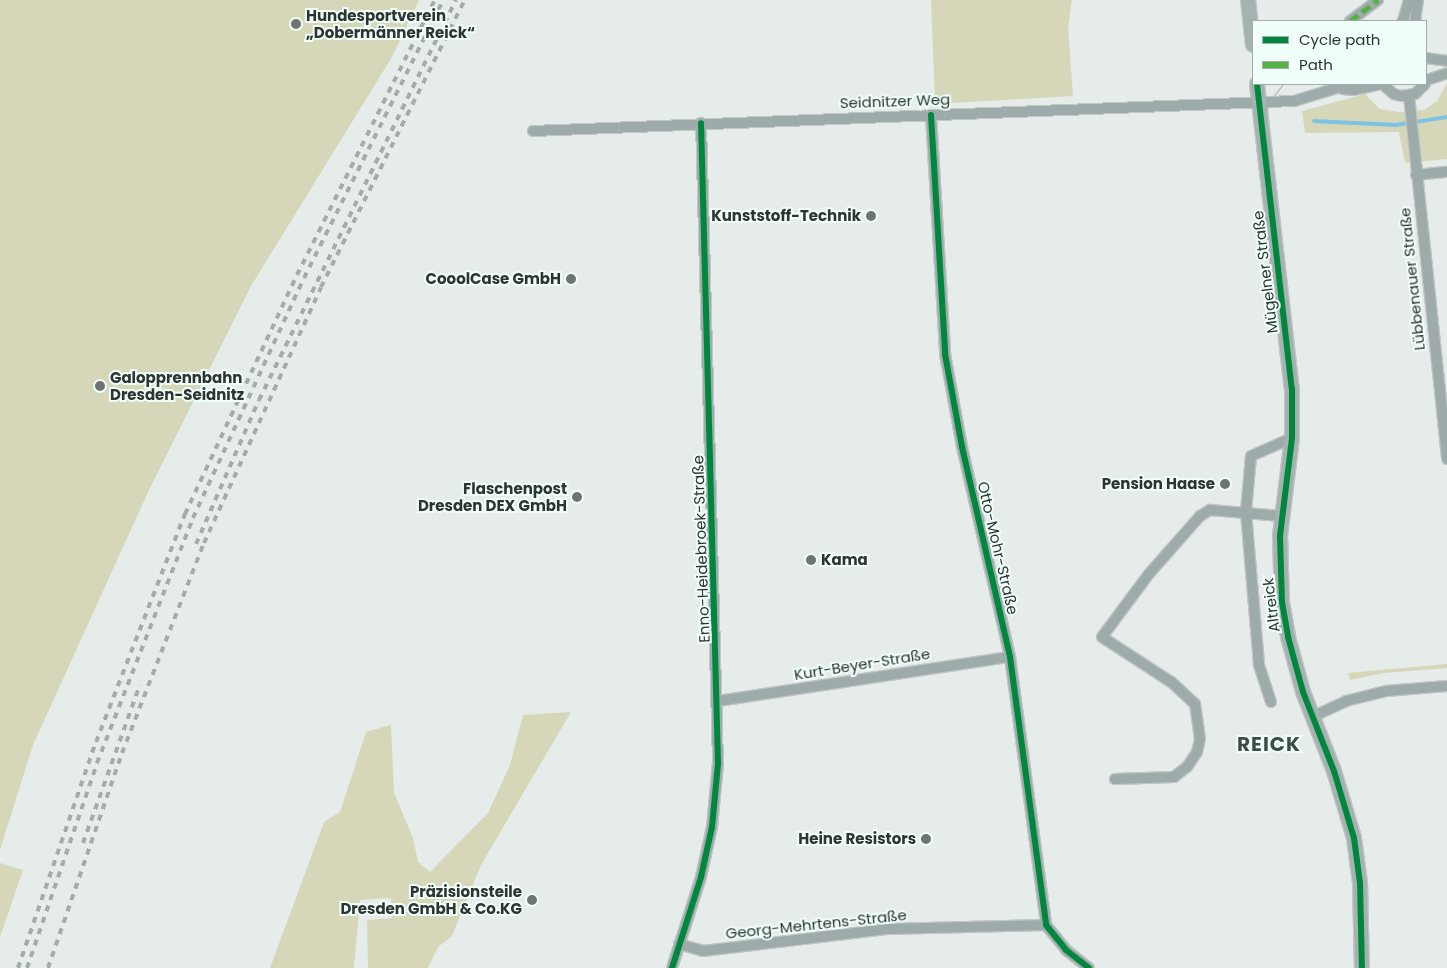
<!DOCTYPE html>
<meta charset="utf-8">
<style>
body{margin:0}
#map{position:relative;width:1447px;height:968px;overflow:hidden;background:#e6ece9;font-family:Poppins,sans-serif}
div>[style]{position:absolute}
.green>*{inset:0;background:#d6d7b9}
.stream>*{height:4px;margin:-2px;padding:0 2px;transform-origin:2px;border-radius:2px;background:#7ec3e4}
.roads{filter:drop-shadow(1px 0 #c2c6c4) drop-shadow(-1px 0 #c2c6c4) drop-shadow(0 1px #c2c6c4) drop-shadow(0 -1px #c2c6c4)}
.street>*{height:10px;margin:-5px;padding:0 5px;transform-origin:5px;border-radius:5px;background:#9dabaa}
.secondary>*{height:14px;margin:-7px;padding:0 7px;transform-origin:7px;border-radius:7px;background:#a5b2b2}
.tram>*{height:1px;margin:-0.5px;padding:0 0.5px;transform-origin:0.5px;border-radius:0.5px;background:#a3acab}
.rail>*{height:4px;margin-top:-2px;transform-origin:0;background:repeating-linear-gradient(90deg,#a3acab 0 6px,transparent 0 12px)}
.quiet>*{height:5px;margin-top:-2.5px;transform-origin:0;background:repeating-linear-gradient(90deg,#56b246 0 10px,transparent 0 15px)}
.cycleway>*{height:6px;margin:-3px;padding:0 3px;transform-origin:3px;border-radius:3px;background:#00873e}
.dots>*{width:14px;height:14px;translate:-50% -50%;box-sizing:border-box;border:2px solid #effef8;border-radius:50%}
span{translate:-50% -50%;white-space:nowrap;text-align:center;line-height:1.15;-webkit-text-stroke:4px #effef8;paint-order:stroke}
.poi-label{font-size:15px;color:#2e3432;font-weight:700}
.left{translate:0 -50%;text-align:left}
.right{translate:-100% -50%;text-align:right}
.street-label{font-size:15px;color:#2e3432}
.district-label{font-size:20px;color:#3f4b46;font-weight:700;letter-spacing:1px}
.legend{position:absolute;left:1252px;top:20px;width:175px;height:65px;box-sizing:border-box;background:#effef8;border:1px solid #a2ada9;margin:0;padding:6px 9px;list-style:none;font-size:15px;color:#2e3432}
.legend li{display:flex;align-items:center;gap:10px;height:25px}
.legend b{width:25px;border:1px solid #a2ada9}
</style>
<div id="map">
<div class="green">
<div style="clip-path:polygon(0 0,419px 0,392px 57px,251px 286px,149px 490px,33px 745px,0 850px)"></div>
<div style="clip-path:polygon(931px 0,1072px 0,1068px 28px,1073px 96px,935px 104px)"></div>
<div style="clip-path:polygon(1447px 83px,1447px 159px,1405px 163px,1399px 132px,1305px 133px,1302px 111px,1365px 94px,1380px 109px,1399px 112px,1424px 110px,1437px 101px)"></div>
<div style="clip-path:polygon(1447px 664px,1447px 668px,1384px 673px,1350px 680px,1348px 673px)"></div>
<div style="clip-path:polygon(571px 712px,481px 865px,452px 936px,438px 947px,428px 968px,368px 968px,367px 920px,392px 918px,391px 898px,360px 900px,354px 968px,270px 968px,324px 822px,340px 812px,366px 732px,391px 725px,394px 793px,413px 838px,418px 862px,430px 872px,488px 813px,510px 765px,523px 715px)"></div>
<div style="clip-path:polygon(0 863px,23px 870px,0 937px)"></div>
</div>
<div class="stream">
<div style="left:1314px;top:121px;width:82px;rotate:2.8deg"></div>
<div style="left:1396px;top:125px;width:52px;rotate:-8.9deg"></div>
</div>
<div class="roads">
<div class="street">
<div style="left:1350px;top:21px;width:35px;rotate:-37deg"></div>
<div style="left:1403px;top:21px;width:22px;rotate:-74deg"></div>
<div style="left:1415px;top:21px;width:21px;rotate:-82deg"></div>
<div style="left:1426px;top:58px;width:21px;rotate:8deg"></div>
<div style="left:1427px;top:80px;width:21px;rotate:-19deg"></div>
<div style="left:1382px;top:84px;width:16px;rotate:40deg"></div>
<div style="left:1394px;top:94px;width:7px;rotate:16deg"></div>
<div style="left:1401px;top:96px;width:14px;rotate:-8deg"></div>
<div style="left:1415px;top:94px;width:14px;rotate:-45deg"></div>
<div style="left:1343px;top:89px;width:10px;rotate:6deg"></div>
<div style="left:1353px;top:90px;width:30px;rotate:-12deg"></div>
<div style="left:1409px;top:96px;width:365px;rotate:84deg"></div>
<div style="left:931px;top:115px;width:239px;rotate:86.6deg"></div>
<div style="left:945px;top:354px;width:95px;rotate:79.6deg"></div>
<div style="left:962px;top:447px;width:215px;rotate:77.1deg"></div>
<div style="left:1010px;top:657px;width:270px;rotate:82.3deg"></div>
<div style="left:1046px;top:925px;width:32px;rotate:51deg"></div>
<div style="left:1066px;top:950px;width:29px;rotate:38deg"></div>
<div style="left:533px;top:131px;width:762px;rotate:-2.26deg"></div>
<div style="left:1294px;top:101px;width:59px;rotate:-16.9deg"></div>
<div style="left:1416px;top:175px;width:31px;rotate:-6deg"></div>
<div style="left:718px;top:701px;width:295px;rotate:-8.6deg"></div>
<div style="left:1271px;top:702px;width:40px;rotate:-108deg"></div>
<div style="left:1259px;top:664px;width:154px;rotate:-94.9deg"></div>
<div style="left:1246px;top:511px;width:55px;rotate:-84.8deg"></div>
<div style="left:1251px;top:456px;width:45px;rotate:-23.7deg"></div>
<div style="left:1312px;top:717px;width:38px;rotate:-25deg"></div>
<div style="left:1346px;top:701px;width:41px;rotate:-14deg"></div>
<div style="left:1386px;top:691px;width:61px;rotate:-4.7deg"></div>
<div style="left:1115px;top:779px;width:59px;rotate:-1.9deg"></div>
<div style="left:1174px;top:777px;width:16px;rotate:-38deg"></div>
<div style="left:1187px;top:767px;width:18px;rotate:-56deg"></div>
<div style="left:1197px;top:752px;width:13px;rotate:-77deg"></div>
<div style="left:1200px;top:739px;width:35px;rotate:-98deg"></div>
<div style="left:1195px;top:704px;width:33px;rotate:-137deg"></div>
<div style="left:1171px;top:682px;width:82px;rotate:-146.9deg"></div>
<div style="left:1102px;top:637px;width:77px;rotate:-53.4deg"></div>
<div style="left:1148px;top:575px;width:79px;rotate:-48.6deg"></div>
<div style="left:1200px;top:516px;width:12px;rotate:-31deg"></div>
<div style="left:1210px;top:510px;width:71px;rotate:4.8deg"></div>
<div style="left:679px;top:944px;width:25px;rotate:16deg"></div>
<div style="left:703px;top:951px;width:185px;rotate:-6.8deg"></div>
<div style="left:887px;top:929px;width:159px;rotate:-1.4deg"></div>
<div style="left:672px;top:968px;width:96px;rotate:-72.3deg"></div>
<div style="left:701px;top:877px;width:51px;rotate:-77.6deg"></div>
<div style="left:712px;top:827px;width:64px;rotate:-84.6deg"></div>
<div style="left:718px;top:763px;width:640px;rotate:-91.52deg"></div>
</div>
<div class="secondary">
<div style="left:1248px;top:0;width:45px;rotate:83.7deg"></div>
<div style="left:1257px;top:84px;width:307px;rotate:83.5deg"></div>
<div style="left:1292px;top:389px;width:49px;rotate:90deg"></div>
<div style="left:1292px;top:438px;width:99px;rotate:97deg"></div>
<div style="left:1280px;top:536px;width:66px;rotate:88.3deg"></div>
<div style="left:1282px;top:602px;width:36px;rotate:80deg"></div>
<div style="left:1288px;top:637px;width:57px;rotate:74.7deg"></div>
<div style="left:1303px;top:692px;width:85px;rotate:68.6deg"></div>
<div style="left:1334px;top:771px;width:70px;rotate:73.4deg"></div>
<div style="left:1354px;top:838px;width:45px;rotate:82.4deg"></div>
<div style="left:1360px;top:883px;width:85px;rotate:88.7deg"></div>
</div>
</div>
<div class="tram">
<div style="left:1395px;top:21px;width:28px;rotate:-48deg"></div>
<div style="left:1283px;top:84px;width:23px;rotate:128deg"></div>
<div style="left:1269px;top:102px;width:19px;rotate:106deg"></div>
<div style="left:1264px;top:120px;width:270px;rotate:83.4deg"></div>
<div style="left:1295px;top:388px;width:40px;rotate:90deg"></div>
<div style="left:1295px;top:428px;width:107px;rotate:97deg"></div>
<div style="left:1282px;top:534px;width:41px;rotate:90deg"></div>
<div style="left:1282px;top:575px;width:92px;rotate:80.6deg"></div>
<div style="left:1297px;top:666px;width:135px;rotate:69.7deg"></div>
<div style="left:1344px;top:793px;width:49px;rotate:75.7deg"></div>
<div style="left:1356px;top:840px;width:43px;rotate:82.1deg"></div>
<div style="left:1362px;top:883px;width:85px;rotate:88deg"></div>
</div>
<div class="rail">
<div style="left:196px;top:544px;width:157px;rotate:-66.4deg"></div>
<div style="left:259px;top:400px;width:446px;rotate:-63.8deg"></div>
<div style="left:83px;top:843px;width:168px;rotate:-70.2deg"></div>
<div style="left:18px;top:968px;width:239px;rotate:-71deg"></div>
<div style="left:96px;top:742px;width:245px;rotate:-68.7deg"></div>
<div style="left:185px;top:514px;width:264px;rotate:-64.9deg"></div>
<div style="left:297px;top:275px;width:308px;rotate:-63.4deg"></div>
<div style="left:27px;top:968px;width:217px;rotate:-71.1deg"></div>
<div style="left:97px;top:763px;width:263px;rotate:-68.6deg"></div>
<div style="left:193px;top:518px;width:264px;rotate:-65.2deg"></div>
<div style="left:304px;top:278px;width:311px;rotate:-63.4deg"></div>
<div style="left:48px;top:968px;width:227px;rotate:-71deg"></div>
<div style="left:122px;top:753px;width:225px;rotate:-68.7deg"></div>
<div style="left:204px;top:543px;width:281px;rotate:-65.4deg"></div>
<div style="left:321px;top:287px;width:321px;rotate:-63.4deg"></div>
</div>
<div class="quiet">
<div style="left:1350px;top:21px;width:35px;rotate:-37deg"></div>
</div>
<div class="cycleway">
<div style="left:1257px;top:84px;width:307px;rotate:83.5deg"></div>
<div style="left:1292px;top:389px;width:49px;rotate:90deg"></div>
<div style="left:1292px;top:438px;width:99px;rotate:97deg"></div>
<div style="left:1280px;top:536px;width:66px;rotate:88.3deg"></div>
<div style="left:1282px;top:602px;width:36px;rotate:80deg"></div>
<div style="left:1288px;top:637px;width:57px;rotate:74.7deg"></div>
<div style="left:1303px;top:692px;width:85px;rotate:68.6deg"></div>
<div style="left:1334px;top:771px;width:70px;rotate:73.4deg"></div>
<div style="left:1354px;top:838px;width:45px;rotate:82.4deg"></div>
<div style="left:1360px;top:883px;width:85px;rotate:88.7deg"></div>
<div style="left:931px;top:115px;width:239px;rotate:86.6deg"></div>
<div style="left:945px;top:354px;width:95px;rotate:79.6deg"></div>
<div style="left:962px;top:447px;width:215px;rotate:77.1deg"></div>
<div style="left:1010px;top:657px;width:270px;rotate:82.3deg"></div>
<div style="left:1046px;top:925px;width:32px;rotate:51deg"></div>
<div style="left:1066px;top:950px;width:29px;rotate:38deg"></div>
<div style="left:672px;top:968px;width:96px;rotate:-72.3deg"></div>
<div style="left:701px;top:877px;width:51px;rotate:-77.6deg"></div>
<div style="left:712px;top:827px;width:64px;rotate:-84.6deg"></div>
<div style="left:718px;top:763px;width:640px;rotate:-91.52deg"></div>
</div>
<div class="dots">
<div style="left:296px;top:24px;background:#6e7472"></div>
<div style="left:871px;top:216px;background:#6e7472"></div>
<div style="left:571px;top:279px;background:#6e7472"></div>
<div style="left:100px;top:386px;background:#6e7472"></div>
<div style="left:1225px;top:484px;background:#6e7472"></div>
<div style="left:577px;top:497px;background:#6e7472"></div>
<div style="left:811px;top:560px;background:#6e7472"></div>
<div style="left:926px;top:839px;background:#6e7472"></div>
<div style="left:532px;top:900px;background:#6e7472"></div>
</div>
<div class="poi-label">
<span class="left" style="left:306px;top:24px">Hundesportverein<br>„Dobermänner Reick“</span>
<span class="right" style="left:861px;top:216px">Kunststoff-Technik</span>
<span class="right" style="left:561px;top:279px">CooolCase GmbH</span>
<span class="left" style="left:110px;top:386px">Galopprennbahn<br>Dresden-Seidnitz</span>
<span class="right" style="left:1215px;top:484px">Pension Haase</span>
<span class="right" style="left:567px;top:497px">Flaschenpost<br>Dresden DEX GmbH</span>
<span class="left" style="left:821px;top:560px">Kama</span>
<span class="right" style="left:916px;top:839px">Heine Resistors</span>
<span class="right" style="left:522px;top:900px">Präzisionsteile<br>Dresden GmbH &amp; Co.KG</span>
</div>
<div class="street-label">
<span style="left:895px;top:101px;rotate:-2deg">Seidnitzer Weg</span>
<span style="left:1265px;top:272px;rotate:-97deg">Mügelner Straße</span>
<span style="left:1412px;top:279px;rotate:-96deg">Lübbenauer Straße</span>
<span style="left:998px;top:548px;rotate:77deg">Otto-Mohr-Straße</span>
<span style="left:701px;top:549px;rotate:-92deg">Enno-Heidebroek-Straße</span>
<span style="left:1271px;top:605px;rotate:-97deg">Altreick</span>
<span style="left:862px;top:664px;rotate:-9deg">Kurt-Beyer-Straße</span>
<span style="left:816px;top:924px;rotate:-6deg">Georg-Mehrtens-Straße</span>
</div>
<div class="district-label">
<span style="left:1269px;top:744px">REICK</span>
</div>
<ul class="legend">
<li><b style="height:6px;background:#00873e"></b>Cycle path</li>
<li><b style="height:6px;background:#56b246"></b>Path</li>
</ul>
</div>
